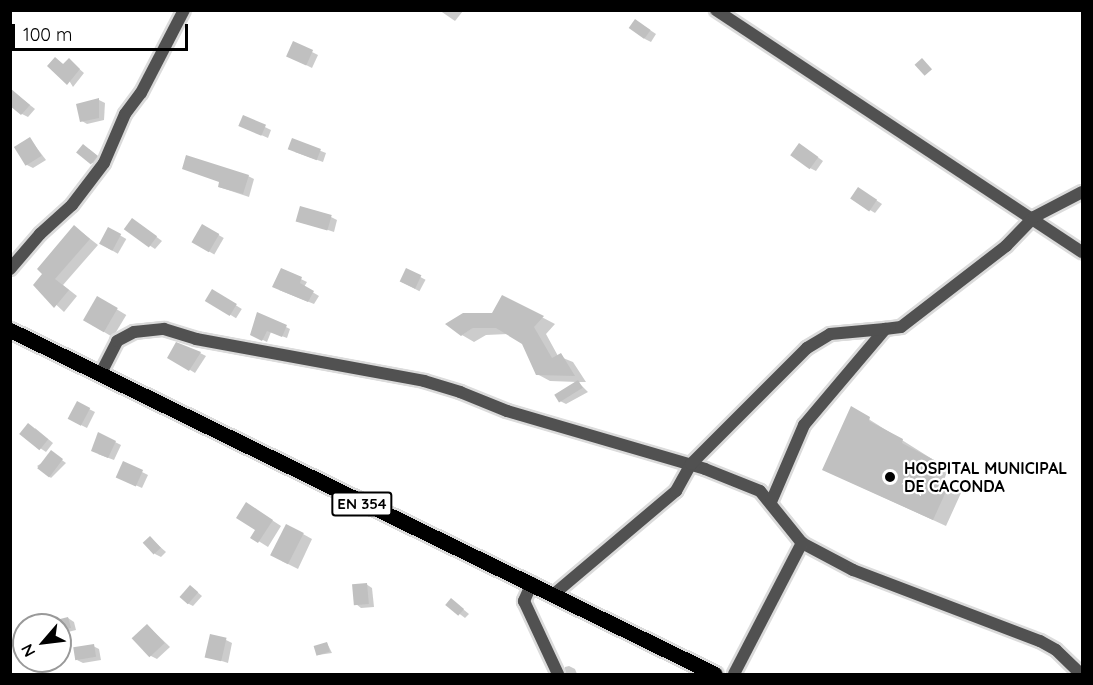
<!DOCTYPE html>
<style>
body{margin:0}
#map{position:relative;width:1093px;height:685px;overflow:hidden;background:#fff;font-family:Quicksand,sans-serif}
div>[style]{position:absolute}
.shadow>*{inset:0;background:#0003;transform-origin:0 0}
.building>*{inset:0;background:#c0c0c0;transform-origin:0 0}
.roads{filter:drop-shadow(2px 0 #dbdbdb) drop-shadow(-2px 0 #dbdbdb) drop-shadow(0 2px #dbdbdb) drop-shadow(0 -2px #dbdbdb)}
.minor>*{height:12px;margin:-6px;padding:0 6px;transform-origin:6px;border-radius:6px;background:#515151}
.primary>*{height:15px;margin:-7.5px;padding:0 7.5px;transform-origin:7.5px;border-radius:7.5px;background:#000}
.dots>*{width:16px;height:16px;translate:-50% -50%;box-sizing:border-box;border:3px solid #fff;border-radius:50%}
span{translate:-50% -50%;white-space:nowrap;text-align:center;line-height:1.15;-webkit-text-stroke:4.5px #fff;paint-order:stroke}
.shield-label span{padding:2px 4px;background:#fff;border:2px solid;border-radius:4px;-webkit-text-stroke-width:0}
.shield-label{font-size:15px;color:#000;font-weight:700}
.poi-label{font-size:16px;color:#000;font-weight:700}
.left{translate:0 -50%;text-align:left}
.frame{position:absolute;inset:0;border:12px solid #000;pointer-events:none}
.north{position:absolute;left:12px;top:613px;width:60px;height:60px;box-sizing:border-box;background:#fff;border:2px solid #999;border-radius:50%;rotate:242deg;font-size:16px;font-weight:700;line-height:24px;text-align:center;color:#000}
.north::after{content:'';display:block;margin:auto;width:21px;height:27px;background:#000;clip-path:polygon(50% 0,100% 100%,50% 72%,0 100%)}
.scale{position:absolute;left:12px;top:24px;width:176px;height:27px;box-sizing:border-box;border:3px solid #000;border-top:0;padding-left:8px;font-size:18px;line-height:21px;white-space:nowrap;color:#000;-webkit-text-stroke:4px #fff;paint-order:stroke}
</style>
<div id="map">
<div class="shadow">
<div style="clip-path:polygon(439px 10px,462px 10px,463px 11px,455px 21px)"></div>
<div style="clip-path:polygon(641px 24px,656px 34px,651px 42px,645px 39px)"></div>
<div style="clip-path:polygon(294px 43px,318px 55px,312px 68px,294px 59px)"></div>
<div style="clip-path:polygon(56px 59px,64px 65px,69px 60px,84px 73px,73px 87px)"></div>
<div style="clip-path:polygon(11px 90px,35px 109px,28px 117px,22px 114px)"></div>
<div style="clip-path:polygon(99px 100px,105px 103px,104px 120px,87px 124px,82px 121px,78px 105px)"></div>
<div style="clip-path:polygon(244px 117px,271px 130px,268px 138px,246px 128px)"></div>
<div style="clip-path:polygon(30px 139px,46px 160px,33px 168px,27px 165px)"></div>
<div style="clip-path:polygon(293px 140px,326px 153px,323px 162px,295px 152px)"></div>
<div style="clip-path:polygon(805px 148px,823px 161px,816px 171px,810px 168px)"></div>
<div style="clip-path:polygon(89px 149px,103px 160px,98px 167px,78px 153px)"></div>
<div style="clip-path:polygon(248px 176px,254px 179px,249px 197px,219px 187px,220px 182px)"></div>
<div style="clip-path:polygon(864px 192px,882px 204px,875px 213px,870px 210px)"></div>
<div style="clip-path:polygon(331px 217px,337px 220px,334px 232px,298px 220px)"></div>
<div style="clip-path:polygon(138px 223px,162px 241px,155px 249px,149px 245px)"></div>
<div style="left:203px;top:226px;width:24px;height:19px;rotate:30deg"></div>
<div style="clip-path:polygon(75px 227px,98px 245px,63px 285px,77px 296px,64px 312px,35px 285px)"></div>
<div style="left:109px;top:229px;width:20px;height:17px;rotate:30deg"></div>
<div style="clip-path:polygon(282px 270px,307px 282px,304px 287px,319px 296px,314px 304px,279px 290px)"></div>
<div style="left:407px;top:270px;width:21px;height:13px;rotate:28deg"></div>
<div style="left:213px;top:291px;width:34px;height:11px;rotate:32deg"></div>
<div style="clip-path:polygon(503px 297px,555px 324px,546px 334px,558px 356px,573px 362px,586px 382px,578px 382px,588px 392px,566px 404px,560px 401px,577px 382px,550px 381px,537px 374px,523px 343px,508px 334px,486px 335px,474px 342px,462px 335px,493px 314px)"></div>
<div style="left:98px;top:298px;width:33px;height:26px;rotate:31deg"></div>
<div style="clip-path:polygon(286px 327px,290px 329px,287px 338px,271px 332px,267px 342px,251px 334px)"></div>
<div style="clip-path:polygon(200px 353px,206px 356px,195px 373px,169px 357px)"></div>
<div style="clip-path:polygon(77px 403px,95px 412px,87px 428px,75px 422px)"></div>
<div style="clip-path:polygon(851px 408px,948px 469px,943px 483px,961px 493px,946px 526px,824px 470px)"></div>
<div style="clip-path:polygon(35px 428px,53px 443px,46px 452px,40px 448px)"></div>
<div style="clip-path:polygon(115px 442px,121px 445px,114px 460px,98px 454px)"></div>
<div style="clip-path:polygon(55px 455px,66px 463px,51px 478px,37px 466px)"></div>
<div style="clip-path:polygon(142px 472px,148px 475px,142px 488px,124px 480px)"></div>
<div style="clip-path:polygon(255px 509px,281px 526px,268px 547px,252px 537px,257px 530px)"></div>
<div style="clip-path:polygon(303px 534px,312px 539px,298px 569px,282px 561px)"></div>
<div style="clip-path:polygon(150px 538px,166px 552px,161px 557px,155px 554px)"></div>
<div style="clip-path:polygon(366px 584px,372px 588px,374px 607px,361px 608px,356px 604px)"></div>
<div style="clip-path:polygon(190px 586px,202px 596px,193px 606px,187px 603px)"></div>
<div style="clip-path:polygon(452px 600px,469px 614px,465px 618px,448px 605px)"></div>
<div style="clip-path:polygon(68px 618px,74px 622px,76px 630px,60px 634px,60px 625px,52px 622px)"></div>
<div style="clip-path:polygon(147px 625px,170px 647px,157px 659px,151px 656px)"></div>
<div style="clip-path:polygon(226px 640px,232px 643px,228px 663px,206px 656px)"></div>
<div style="clip-path:polygon(327px 643px,332px 653px,318px 655px)"></div>
<div style="clip-path:polygon(93px 646px,99px 649px,101px 660px,83px 663px,77px 660px)"></div>
<div style="clip-path:polygon(569px 666px,575px 669px,577px 674px,565px 674px,565px 667px)"></div>
</div>
<div class="building">
<div style="left:635px;top:19px;width:19px;height:11px;rotate:35deg"></div>
<div style="left:293px;top:41px;width:22px;height:17px;rotate:24deg"></div>
<div style="clip-path:polygon(55px 57px,63px 64px,69px 58px,80px 69px,67px 85px,47px 66px)"></div>
<div style="left:922px;top:58px;width:15px;height:10px;rotate:48deg"></div>
<div style="clip-path:polygon(10px 88px,30px 105px,21px 115px,10px 106px)"></div>
<div style="clip-path:polygon(99px 98px,99px 118px,80px 122px,76px 104px)"></div>
<div style="left:243px;top:115px;width:25px;height:12px;rotate:23deg"></div>
<div style="left:30px;top:137px;width:22px;height:19px;rotate:58deg"></div>
<div style="left:292px;top:138px;width:31px;height:12px;rotate:21deg"></div>
<div style="left:799px;top:143px;width:24px;height:15px;rotate:36deg"></div>
<div style="left:83px;top:144px;width:19px;height:11px;rotate:39deg"></div>
<div style="clip-path:polygon(186px 155px,249px 175px,243px 194px,218px 187px,219px 182px,182px 169px)"></div>
<div style="left:858px;top:187px;width:23px;height:14px;rotate:34deg"></div>
<div style="left:300px;top:206px;width:33px;height:16px;rotate:16deg"></div>
<div style="left:132px;top:218px;width:31px;height:14px;rotate:36deg"></div>
<div style="left:202px;top:224px;width:20px;height:21px;rotate:30deg"></div>
<div style="clip-path:polygon(74px 225px,90px 239px,55px 279px,69px 290px,54px 308px,33px 285px,42px 274px,37px 269px)"></div>
<div style="left:108px;top:227px;width:15px;height:19px;rotate:28deg"></div>
<div style="clip-path:polygon(281px 268px,302px 277px,300px 283px,314px 291px,308px 302px,272px 287px)"></div>
<div style="left:406px;top:268px;width:17px;height:15px;rotate:25deg"></div>
<div style="left:212px;top:289px;width:29px;height:14px;rotate:31deg"></div>
<div style="clip-path:polygon(502px 295px,544px 316px,534px 327px,552px 358px,561px 353px,575px 376px,536px 375px,522px 344px,496px 328px,473px 328px,461px 336px,445px 324px,463px 313px,492px 313px)"></div>
<div style="left:97px;top:296px;width:24px;height:28px;rotate:30deg"></div>
<div style="clip-path:polygon(257px 312px,287px 325px,282px 337px,267px 331px,262px 341px,250px 335px)"></div>
<div style="clip-path:polygon(176px 342px,201px 352px,189px 371px,167px 358px)"></div>
<div style="left:578px;top:380px;width:9px;height:28px;rotate:58deg"></div>
<div style="left:77px;top:401px;width:15px;height:20px;rotate:28deg"></div>
<div style="clip-path:polygon(851px 406px,870px 417px,869px 421px,903px 439px,902px 443px,936px 461px,931px 475px,949px 485px,933px 520px,822px 470px)"></div>
<div style="left:28px;top:423px;width:26px;height:14px;rotate:39deg"></div>
<div style="clip-path:polygon(98px 432px,116px 441px,108px 458px,91px 451px)"></div>
<div style="left:51px;top:450px;width:15px;height:23px;rotate:37deg"></div>
<div style="left:123px;top:461px;width:22px;height:18px;rotate:24deg"></div>
<div style="clip-path:polygon(246px 502px,273px 520px,258px 543px,250px 538px,255px 530px,236px 518px)"></div>
<div style="left:286px;top:524px;width:20px;height:35px;rotate:27deg"></div>
<div style="left:150px;top:536px;width:16px;height:10px;rotate:47deg"></div>
<div style="left:367px;top:583px;width:21px;height:15px;rotate:85deg"></div>
<div style="left:190px;top:585px;width:11px;height:16px;rotate:41deg"></div>
<div style="left:451px;top:598px;width:17px;height:9px;rotate:40deg"></div>
<div style="clip-path:polygon(68px 617px,71px 628px,60px 630px,60px 619px)"></div>
<div style="left:147px;top:624px;width:26px;height:21px;rotate:47deg"></div>
<div style="left:210px;top:634px;width:17px;height:24px;rotate:13deg"></div>
<div style="left:327px;top:642px;width:10px;height:14px;rotate:73deg"></div>
<div style="left:94px;top:644px;width:13px;height:21px;rotate:81deg"></div>
</div>
<div class="roads">
<div class="minor">
<div style="left:716px;top:10px;width:439px;rotate:33.5deg"></div>
<div style="left:10px;top:269px;width:46px;rotate:-49.4deg"></div>
<div style="left:40px;top:234px;width:43px;rotate:-42.2deg"></div>
<div style="left:72px;top:205px;width:53px;rotate:-52.7deg"></div>
<div style="left:104px;top:163px;width:53px;rotate:-66.8deg"></div>
<div style="left:125px;top:114px;width:26px;rotate:-53deg"></div>
<div style="left:141px;top:93px;width:93px;rotate:-62.6deg"></div>
<div style="left:100px;top:375px;width:38px;rotate:-63deg"></div>
<div style="left:117px;top:341px;width:19px;rotate:-28deg"></div>
<div style="left:134px;top:332px;width:30px;rotate:-6deg"></div>
<div style="left:164px;top:329px;width:34px;rotate:17deg"></div>
<div style="left:196px;top:339px;width:232px;rotate:10.4deg"></div>
<div style="left:424px;top:381px;width:38px;rotate:17deg"></div>
<div style="left:460px;top:392px;width:51px;rotate:22deg"></div>
<div style="left:507px;top:411px;width:206px;rotate:16.3deg"></div>
<div style="left:705px;top:469px;width:59px;rotate:21.8deg"></div>
<div style="left:760px;top:491px;width:67px;rotate:51.1deg"></div>
<div style="left:802px;top:543px;width:58px;rotate:27.9deg"></div>
<div style="left:853px;top:570px;width:200px;rotate:20.8deg"></div>
<div style="left:1040px;top:641px;width:18px;rotate:29deg"></div>
<div style="left:1056px;top:650px;width:35px;rotate:44deg"></div>
<div style="left:771px;top:502px;width:84px;rotate:-66.8deg"></div>
<div style="left:804px;top:425px;width:126px;rotate:-49.8deg"></div>
<div style="left:885px;top:329px;width:16px;rotate:-7deg"></div>
<div style="left:901px;top:327px;width:133px;rotate:-37.6deg"></div>
<div style="left:1006px;top:246px;width:40px;rotate:-46deg"></div>
<div style="left:1034px;top:217px;width:54px;rotate:-27.5deg"></div>
<div style="left:532px;top:583px;width:20px;rotate:114deg"></div>
<div style="left:524px;top:601px;width:81px;rotate:65deg"></div>
<div style="left:554px;top:594px;width:160px;rotate:-40.2deg"></div>
<div style="left:676px;top:491px;width:31px;rotate:-61deg"></div>
<div style="left:691px;top:464px;width:164px;rotate:-45deg"></div>
<div style="left:807px;top:348px;width:27px;rotate:-31deg"></div>
<div style="left:830px;top:334px;width:55px;rotate:-5.2deg"></div>
<div style="left:734px;top:674px;width:148px;rotate:-62.6deg"></div>
</div>
<div class="primary">
<div style="left:10px;top:330px;width:784px;rotate:26.01deg"></div>
</div>
</div>
<div class="dots">
<div style="left:890px;top:477px;background:#000"></div>
</div>
<div class="shield-label">
<span style="left:362px;top:504px">EN 354</span>
</div>
<div class="poi-label">
<span class="left" style="left:904px;top:477px">HOSPITAL MUNICIPAL<br>DE CACONDA</span>
</div>
<div class="frame"></div>
<div class="north">N</div>
<div class="scale">100 m</div>
</div>
